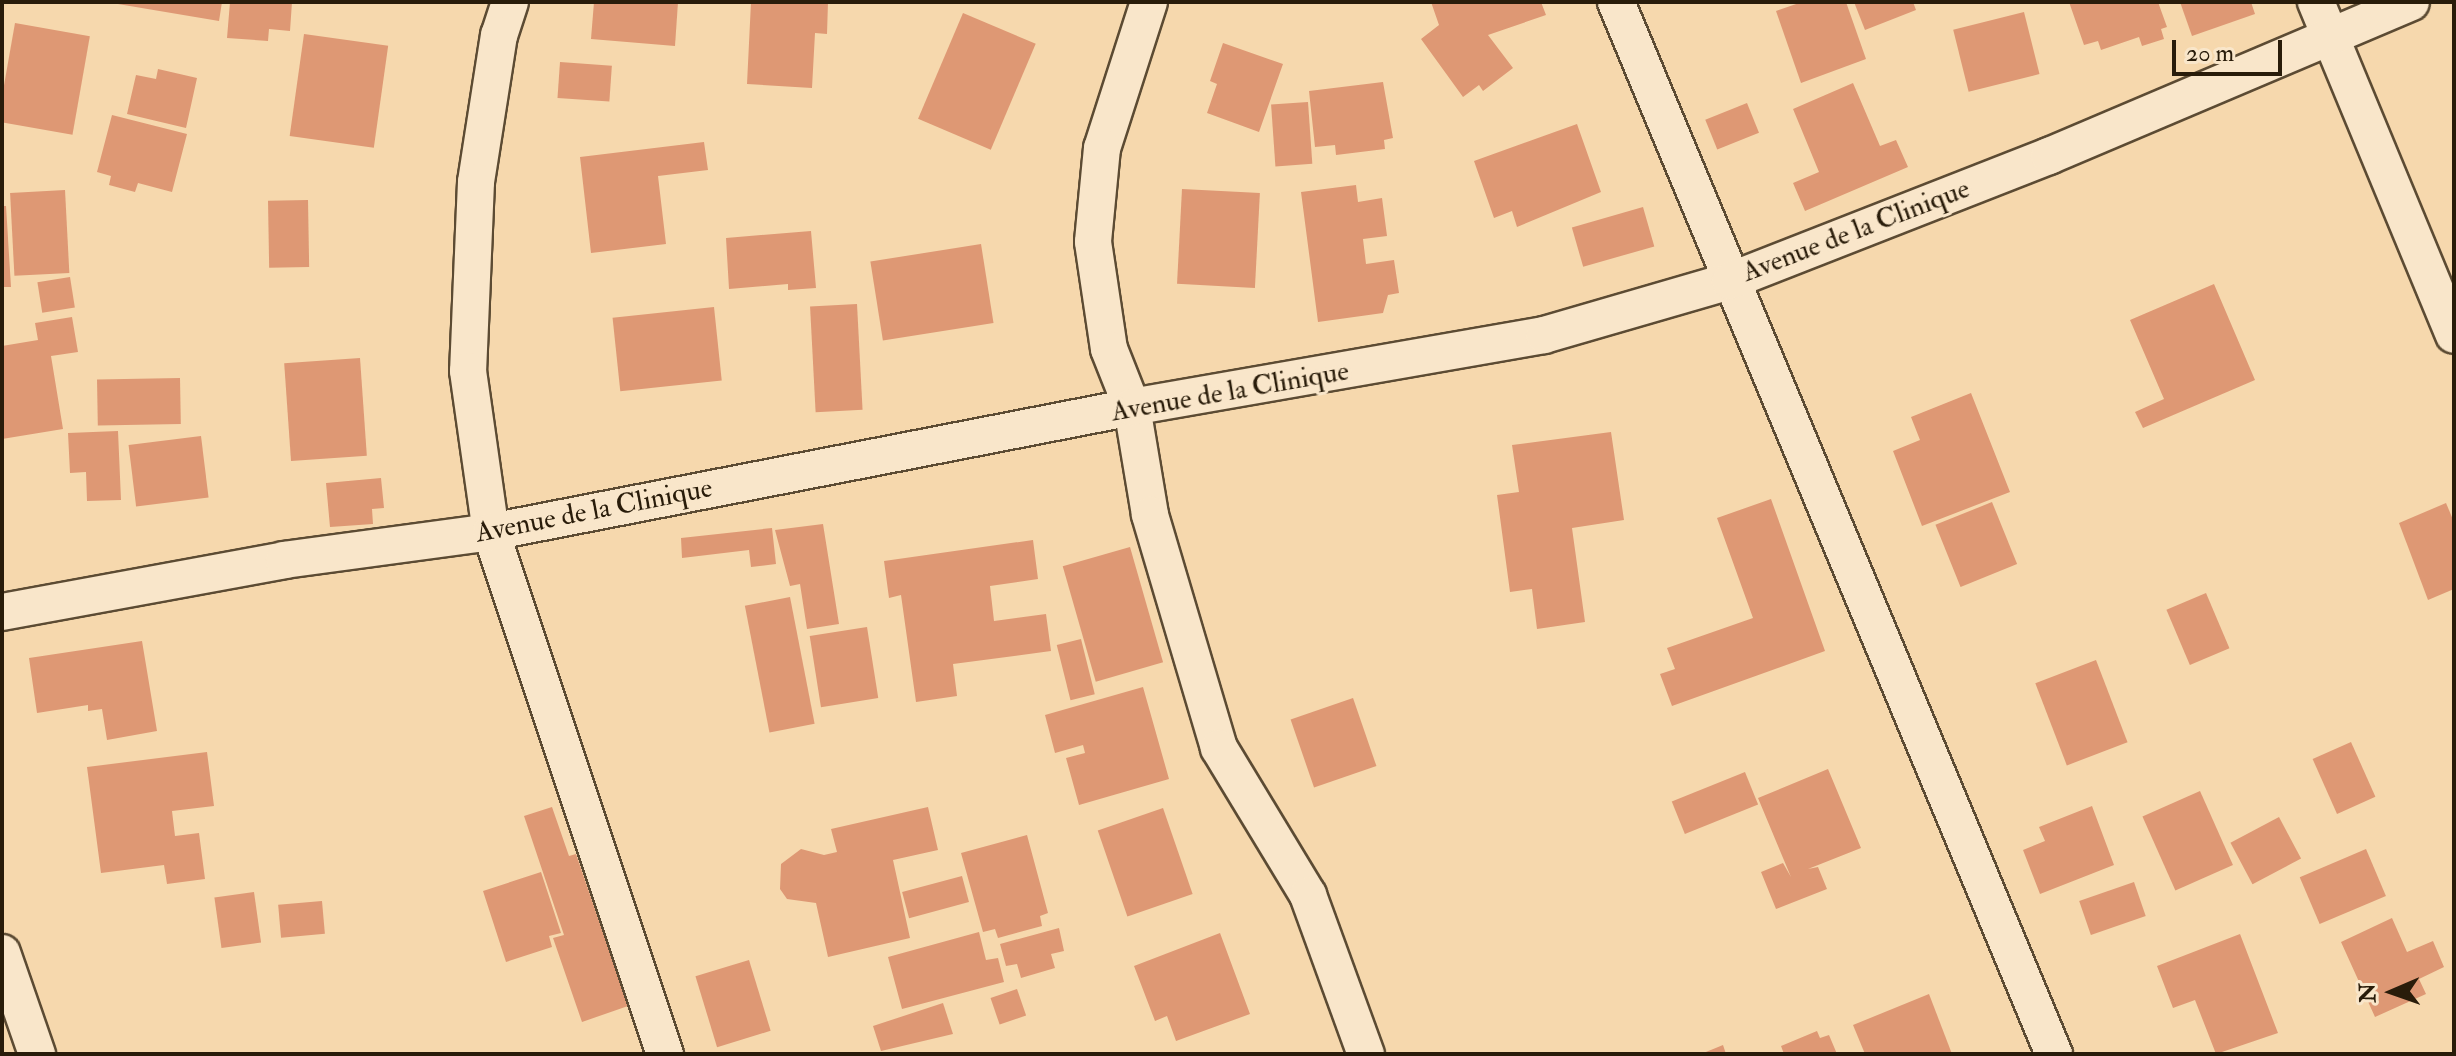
<!DOCTYPE html>
<style>
body{margin:0}
#map{position:relative;width:2456px;height:1056px;overflow:hidden;background:#f6d8ad;font-family:"IM FELL Double Pica",serif}
div>[style]{position:absolute}
.building>*{inset:0;background:#de9874;transform-origin:0 0}
.roads{filter:drop-shadow(2px 0 #5c4b33) drop-shadow(-2px 0 #5c4b33) drop-shadow(0 2px #5c4b33) drop-shadow(0 -2px #5c4b33)}
.minor>*{height:36px;margin:-18px;padding:0 18px;transform-origin:18px;border-radius:18px;background:#f9e6ca}
span{translate:-50% -50%;white-space:nowrap;text-align:center;line-height:1.15;-webkit-text-stroke:6px #f9e6ca;paint-order:stroke}
.street-label{font-size:28px;color:#291c0a}
.frame{position:absolute;inset:0;border:4px solid #291c0a;pointer-events:none}
.north{position:absolute;left:2352px;top:952px;width:80px;height:80px;-webkit-text-stroke:6px #f9e6ca;paint-order:stroke;rotate:268deg;font-size:22px;font-weight:700;line-height:32px;text-align:center;color:#291c0a}
.north::after{content:'';display:block;margin:auto;width:28px;height:36px;background:#291c0a;clip-path:polygon(50% 0,100% 100%,50% 72%,0 100%)}
.scale{position:absolute;left:2172px;top:40px;width:110px;height:36px;box-sizing:border-box;border:4px solid #291c0a;border-top:0;padding-left:10px;font-size:24px;line-height:28px;white-space:nowrap;color:#291c0a;-webkit-text-stroke:6px #f9e6ca;paint-order:stroke}
</style>
<div id="map">
<div class="building">
<div style="clip-path:polygon(106px 2px,222px 2px,219px 21px)"></div>
<div style="clip-path:polygon(230px 2px,292px 2px,290px 31px,269px 29px,268px 41px,227px 38px)"></div>
<div style="clip-path:polygon(594px 2px,678px 2px,675px 46px,591px 39px)"></div>
<div style="clip-path:polygon(751px 2px,828px 2px,827px 34px,815px 33px,812px 88px,747px 84px)"></div>
<div style="clip-path:polygon(1431px 2px,1541px 2px,1546px 15px,1488px 35px,1513px 68px,1483px 91px,1479px 85px,1463px 97px,1421px 39px,1439px 25px)"></div>
<div style="clip-path:polygon(1802px 2px,1846px 2px,1866px 59px,1801px 83px,1776px 11px)"></div>
<div style="clip-path:polygon(1854px 2px,1913px 2px,1916px 10px,1865px 30px)"></div>
<div style="clip-path:polygon(2069px 2px,2158px 2px,2167px 27px,2161px 29px,2164px 39px,2142px 46px,2139px 37px,2101px 50px,2098px 41px,2084px 45px)"></div>
<div style="clip-path:polygon(2180px 2px,2251px 2px,2255px 14px,2192px 36px)"></div>
<div style="left:2024px;top:12px;width:64px;height:73px;rotate:76deg"></div>
<div style="left:963px;top:13px;width:79px;height:115px;rotate:23deg"></div>
<div style="left:15px;top:23px;width:76px;height:100px;rotate:10deg"></div>
<div style="left:304px;top:34px;width:85px;height:103px;rotate:8deg"></div>
<div style="clip-path:polygon(1223px 43px,1283px 64px,1259px 132px,1207px 113px,1217px 84px,1210px 81px)"></div>
<div style="left:560px;top:62px;width:52px;height:36px;rotate:4deg"></div>
<div style="clip-path:polygon(158px 69px,197px 78px,186px 128px,127px 114px,136px 75px,156px 79px)"></div>
<div style="clip-path:polygon(1383px 82px,1393px 138px,1384px 140px,1385px 149px,1336px 155px,1335px 145px,1315px 147px,1309px 91px)"></div>
<div style="clip-path:polygon(1853px 83px,1880px 146px,1896px 140px,1908px 167px,1805px 211px,1793px 183px,1819px 172px,1793px 109px)"></div>
<div style="left:1308px;top:102px;width:62px;height:37px;rotate:86deg"></div>
<div style="left:1747px;top:103px;width:32px;height:45px;rotate:68deg"></div>
<div style="clip-path:polygon(112px 115px,187px 134px,172px 192px,138px 183px,135px 192px,109px 185px,111px 176px,97px 172px)"></div>
<div style="clip-path:polygon(1577px 124px,1601px 192px,1517px 227px,1512px 211px,1494px 218px,1474px 161px)"></div>
<div style="clip-path:polygon(704px 142px,708px 170px,658px 176px,666px 244px,591px 253px,580px 157px)"></div>
<div style="clip-path:polygon(1356px 185px,1358px 202px,1382px 198px,1387px 236px,1363px 239px,1366px 264px,1394px 260px,1399px 293px,1388px 295px,1383px 313px,1318px 322px,1301px 192px)"></div>
<div style="left:1182px;top:189px;width:78px;height:95px;rotate:3deg"></div>
<div style="left:65px;top:190px;width:83px;height:55px;rotate:87deg"></div>
<div style="left:308px;top:200px;width:67px;height:40px;rotate:89deg"></div>
<div style="clip-path:polygon(2px 206px,6px 206px,11px 287px,2px 287px)"></div>
<div style="left:1643px;top:207px;width:41px;height:74px;rotate:74deg"></div>
<div style="clip-path:polygon(811px 231px,816px 288px,788px 290px,788px 284px,729px 289px,726px 238px)"></div>
<div style="left:981px;top:244px;width:80px;height:112px;rotate:81deg"></div>
<div style="left:70px;top:277px;width:31px;height:33px;rotate:81deg"></div>
<div style="clip-path:polygon(2214px 284px,2255px 380px,2143px 428px,2135px 412px,2164px 399px,2130px 320px)"></div>
<div style="left:857px;top:304px;width:106px;height:47px;rotate:87deg"></div>
<div style="left:714px;top:307px;width:74px;height:102px;rotate:84deg"></div>
<div style="clip-path:polygon(72px 317px,78px 352px,51px 356px,63px 429px,2px 439px,2px 346px,38px 340px,35px 323px)"></div>
<div style="left:360px;top:358px;width:98px;height:76px;rotate:86deg"></div>
<div style="left:180px;top:378px;width:46px;height:83px;rotate:89deg"></div>
<div style="clip-path:polygon(1971px 393px,2010px 492px,1922px 526px,1893px 451px,1920px 440px,1911px 417px)"></div>
<div style="clip-path:polygon(118px 431px,121px 500px,87px 501px,86px 472px,70px 473px,68px 433px)"></div>
<div style="clip-path:polygon(1611px 432px,1624px 520px,1572px 528px,1585px 622px,1537px 629px,1532px 589px,1510px 592px,1497px 495px,1519px 492px,1512px 445px)"></div>
<div style="left:201px;top:436px;width:62px;height:73px;rotate:83deg"></div>
<div style="clip-path:polygon(381px 478px,384px 508px,372px 509px,373px 524px,330px 527px,326px 483px)"></div>
<div style="clip-path:polygon(1771px 499px,1825px 651px,1672px 706px,1660px 674px,1675px 669px,1667px 648px,1753px 618px,1717px 518px)"></div>
<div style="left:1992px;top:502px;width:67px;height:61px;rotate:68deg"></div>
<div style="clip-path:polygon(2446px 503px,2454px 522px,2454px 589px,2428px 600px,2399px 523px)"></div>
<div style="clip-path:polygon(823px 524px,839px 624px,807px 629px,800px 584px,790px 586px,775px 530px)"></div>
<div style="clip-path:polygon(772px 528px,776px 564px,751px 567px,749px 550px,682px 558px,681px 538px)"></div>
<div style="clip-path:polygon(1033px 540px,1038px 579px,990px 586px,994px 621px,1046px 614px,1051px 651px,953px 664px,957px 696px,916px 702px,901px 595px,889px 598px,884px 561px)"></div>
<div style="left:1130px;top:547px;width:120px;height:70px;rotate:74deg"></div>
<div style="left:2206px;top:593px;width:60px;height:43px;rotate:67deg"></div>
<div style="left:790px;top:597px;width:129px;height:46px;rotate:79deg"></div>
<div style="left:867px;top:627px;width:72px;height:58px;rotate:81deg"></div>
<div style="left:1081px;top:639px;width:57px;height:25px;rotate:76deg"></div>
<div style="clip-path:polygon(142px 641px,157px 731px,107px 740px,102px 709px,88px 711px,88px 705px,37px 713px,29px 658px)"></div>
<div style="left:2096px;top:660px;width:88px;height:65px;rotate:69deg"></div>
<div style="clip-path:polygon(1143px 687px,1169px 779px,1079px 805px,1066px 758px,1085px 753px,1083px 745px,1055px 753px,1045px 715px)"></div>
<div style="left:1353px;top:698px;width:72px;height:66px;rotate:71deg"></div>
<div style="left:2351px;top:742px;width:60px;height:42px;rotate:66deg"></div>
<div style="clip-path:polygon(207px 752px,214px 806px,172px 811px,175px 836px,199px 833px,205px 879px,167px 884px,164px 865px,101px 873px,87px 767px)"></div>
<div style="clip-path:polygon(1828px 769px,1861px 848px,1808px 869px,1818px 867px,1827px 889px,1776px 909px,1761px 872px,1783px 863px,1791px 877px,1758px 798px)"></div>
<div style="left:1745px;top:772px;width:35px;height:79px;rotate:68deg"></div>
<div style="left:2200px;top:791px;width:81px;height:63px;rotate:66deg"></div>
<div style="clip-path:polygon(2092px 806px,2114px 865px,2040px 894px,2023px 850px,2045px 841px,2039px 827px)"></div>
<div style="clip-path:polygon(552px 807px,569px 856px,576px 854px,628px 1006px,582px 1022px,553px 938px,564px 935px,524px 816px)"></div>
<div style="clip-path:polygon(928px 807px,938px 850px,893px 860px,910px 938px,828px 957px,816px 903px,787px 899px,780px 889px,781px 864px,801px 849px,824px 855px,837px 852px,831px 829px)"></div>
<div style="left:1163px;top:808px;width:91px;height:69px;rotate:71deg"></div>
<div style="left:2279px;top:817px;width:47px;height:55px;rotate:62deg"></div>
<div style="clip-path:polygon(1027px 835px,1048px 913px,1040px 916px,1042px 926px,998px 938px,995px 929px,983px 932px,961px 853px)"></div>
<div style="left:2366px;top:849px;width:51px;height:72px;rotate:67deg"></div>
<div style="clip-path:polygon(541px 872px,561px 933px,549px 936px,552px 947px,506px 962px,483px 891px)"></div>
<div style="left:962px;top:876px;width:27px;height:62px;rotate:75deg"></div>
<div style="left:2134px;top:882px;width:36px;height:58px;rotate:71deg"></div>
<div style="left:254px;top:892px;width:51px;height:40px;rotate:82deg"></div>
<div style="left:322px;top:901px;width:33px;height:44px;rotate:85deg"></div>
<div style="clip-path:polygon(2392px 918px,2407px 952px,2433px 941px,2444px 967px,2419px 979px,2426px 994px,2375px 1017px,2341px 942px)"></div>
<div style="clip-path:polygon(1059px 928px,1064px 951px,1051px 954px,1055px 968px,1021px 978px,1017px 964px,1006px 966px,1000px 944px)"></div>
<div style="clip-path:polygon(979px 932px,986px 960px,998px 958px,1004px 982px,902px 1009px,888px 957px)"></div>
<div style="clip-path:polygon(1220px 933px,1250px 1014px,1176px 1041px,1167px 1016px,1155px 1021px,1134px 966px)"></div>
<div style="clip-path:polygon(2240px 934px,2278px 1033px,2216px 1054px,2195px 1000px,2173px 1008px,2157px 966px)"></div>
<div style="left:749px;top:960px;width:74px;height:56px;rotate:73deg"></div>
<div style="left:1017px;top:989px;width:28px;height:28px;rotate:71deg"></div>
<div style="clip-path:polygon(1929px 994px,1952px 1054px,1865px 1054px,1853px 1025px)"></div>
<div style="clip-path:polygon(943px 1003px,953px 1034px,881px 1051px,873px 1026px)"></div>
<div style="clip-path:polygon(1817px 1031px,1820px 1038px,1829px 1035px,1837px 1054px,1784px 1054px,1781px 1046px)"></div>
<div style="clip-path:polygon(1723px 1045px,1726px 1054px,1701px 1054px)"></div>
</div>
<div class="roads">
<div class="minor">
<div style="left:510px;top:2px;width:35px;rotate:108deg"></div>
<div style="left:499px;top:35px;width:149px;rotate:98.9deg"></div>
<div style="left:476px;top:182px;width:189px;rotate:92.4deg"></div>
<div style="left:468px;top:371px;width:163px;rotate:81.9deg"></div>
<div style="left:491px;top:532px;width:550px;rotate:71.57deg"></div>
<div style="left:1149px;top:2px;width:153px;rotate:107.8deg"></div>
<div style="left:1102px;top:148px;width:94px;rotate:95.5deg"></div>
<div style="left:1093px;top:242px;width:108px;rotate:81.5deg"></div>
<div style="left:1109px;top:349px;width:62px;rotate:68.4deg"></div>
<div style="left:1132px;top:407px;width:109px;rotate:80.5deg"></div>
<div style="left:1150px;top:515px;width:243px;rotate:73.5deg"></div>
<div style="left:1219px;top:748px;width:172px;rotate:58.8deg"></div>
<div style="left:1308px;top:895px;width:169px;rotate:70deg"></div>
<div style="left:1616px;top:2px;width:1140px;rotate:67.4deg"></div>
<div style="left:2316px;top:2px;width:360px;rotate:67.5deg"></div>
<div style="left:2px;top:612px;width:287px;rotate:-10.4deg"></div>
<div style="left:284px;top:560px;width:209px;rotate:-7.7deg"></div>
<div style="left:491px;top:532px;width:653px;rotate:-11.03deg"></div>
<div style="left:1132px;top:407px;width:418px;rotate:-9.9deg"></div>
<div style="left:1544px;top:335px;width:194px;rotate:-16.2deg"></div>
<div style="left:1730px;top:281px;width:343px;rotate:-21.4deg"></div>
<div style="left:2049px;top:156px;width:393px;rotate:-23deg"></div>
<div style="left:2px;top:953px;width:107px;rotate:70.9deg"></div>
</div>
</div>
<div class="street-label">
<span style="left:1856px;top:231px;rotate:-21deg">Avenue de la Clinique</span>
<span style="left:1230px;top:392px;rotate:-10deg">Avenue de la Clinique</span>
<span style="left:594px;top:511px;rotate:-11deg">Avenue de la Clinique</span>
</div>
<div class="frame"></div>
<div class="north">N</div>
<div class="scale">20 m</div>
</div>
